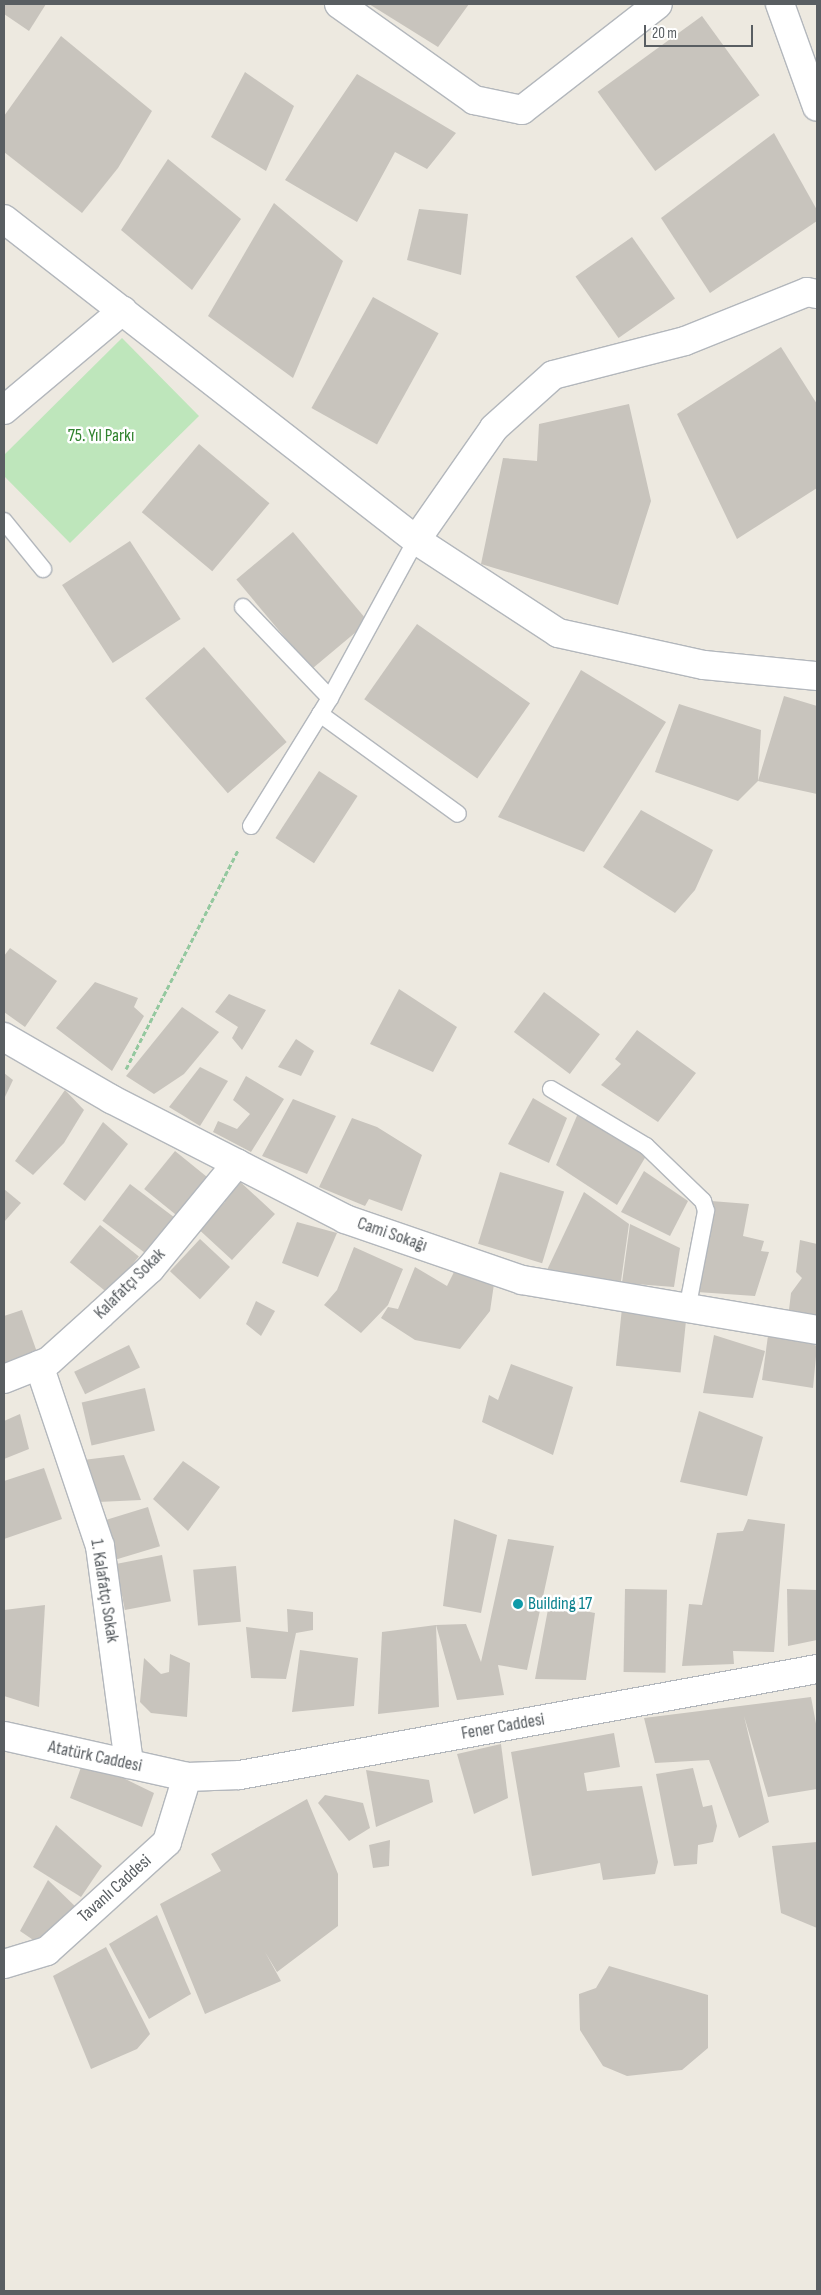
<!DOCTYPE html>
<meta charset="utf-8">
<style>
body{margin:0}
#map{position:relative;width:821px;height:2295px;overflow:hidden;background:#ede9e0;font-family:"Sofia Sans Condensed",sans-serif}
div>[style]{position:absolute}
.green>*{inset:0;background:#bee6bb}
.building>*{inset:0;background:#c8c4bd;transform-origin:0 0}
.path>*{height:3px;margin-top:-1.5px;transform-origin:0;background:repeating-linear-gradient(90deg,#94c89f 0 5px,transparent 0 7.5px)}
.roads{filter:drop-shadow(1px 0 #b3b7bc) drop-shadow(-1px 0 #b3b7bc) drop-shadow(0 1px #b3b7bc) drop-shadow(0 -1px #b3b7bc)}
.service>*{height:16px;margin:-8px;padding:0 8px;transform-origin:8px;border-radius:8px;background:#fff}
.minor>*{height:28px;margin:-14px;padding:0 14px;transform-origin:14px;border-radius:14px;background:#fff}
.tertiary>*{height:28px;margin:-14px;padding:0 14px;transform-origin:14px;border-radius:14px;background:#fff}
.dots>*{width:14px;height:14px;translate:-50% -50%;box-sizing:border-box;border:2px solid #fff;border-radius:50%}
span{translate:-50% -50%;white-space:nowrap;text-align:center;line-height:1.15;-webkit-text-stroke:5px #fff;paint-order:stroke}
.park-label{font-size:18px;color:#31832f}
.street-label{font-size:18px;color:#595e62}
.culture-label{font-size:18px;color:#0d838f}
.left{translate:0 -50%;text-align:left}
.frame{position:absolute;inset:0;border:5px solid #595e62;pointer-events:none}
.scale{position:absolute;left:644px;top:25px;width:109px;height:22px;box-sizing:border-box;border:2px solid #595e62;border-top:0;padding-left:6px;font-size:15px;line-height:18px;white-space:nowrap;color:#595e62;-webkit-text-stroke:4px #fff;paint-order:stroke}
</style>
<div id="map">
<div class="green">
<div style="clip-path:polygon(122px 338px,199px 416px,70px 543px,4px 476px,4px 455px)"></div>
</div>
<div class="building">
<div style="clip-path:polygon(4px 4px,46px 4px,29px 31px,4px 14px)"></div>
<div style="clip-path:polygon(369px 4px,469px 4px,438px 47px)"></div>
<div style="left:702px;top:16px;width:98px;height:129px;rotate:54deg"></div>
<div style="clip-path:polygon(61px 36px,152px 111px,118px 168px,82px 213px,4px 152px,4px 116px)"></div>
<div style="clip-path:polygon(245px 72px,294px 106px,266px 171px,211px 137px)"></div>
<div style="clip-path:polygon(357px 74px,456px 133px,427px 169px,395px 152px,357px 222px,285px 180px)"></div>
<div style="clip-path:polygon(774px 133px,817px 210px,817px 221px,710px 293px,661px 218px)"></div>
<div style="clip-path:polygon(168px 159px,241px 219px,192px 290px,121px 230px)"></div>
<div style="clip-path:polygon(274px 203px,343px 261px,293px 378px,208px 316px)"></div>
<div style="clip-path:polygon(419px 209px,468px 214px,461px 275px,407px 260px)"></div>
<div style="left:632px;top:237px;width:75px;height:69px;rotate:55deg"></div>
<div style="left:373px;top:297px;width:75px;height:127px;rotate:29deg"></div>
<div style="clip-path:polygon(781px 347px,817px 404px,817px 488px,737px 539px,677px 414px)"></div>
<div style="clip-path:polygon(629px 404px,651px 501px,618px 605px,481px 564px,503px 458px,537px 461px,539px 424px)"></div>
<div style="left:199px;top:444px;width:92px;height:89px;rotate:40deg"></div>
<div style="left:293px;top:532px;width:117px;height:74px;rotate:50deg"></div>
<div style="left:130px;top:541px;width:93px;height:81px;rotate:57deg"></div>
<div style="left:417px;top:624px;width:138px;height:92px;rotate:35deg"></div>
<div style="left:204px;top:647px;width:126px;height:78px;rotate:49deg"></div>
<div style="clip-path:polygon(581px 670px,666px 722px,584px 852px,498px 817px)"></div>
<div style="clip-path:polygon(784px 696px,817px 706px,817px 794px,758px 781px,738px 801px,655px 772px,679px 704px,761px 730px,758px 781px)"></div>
<div style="left:319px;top:771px;width:46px;height:80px;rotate:33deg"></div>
<div style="clip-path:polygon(641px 810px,713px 850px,695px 890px,675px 913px,603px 867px)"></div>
<div style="clip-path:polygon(10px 948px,57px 981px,25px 1027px,4px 1012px,4px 956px)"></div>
<div style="clip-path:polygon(95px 982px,138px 998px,134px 1007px,144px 1016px,112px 1071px,56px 1028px)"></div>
<div style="clip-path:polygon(399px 989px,457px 1027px,433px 1072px,370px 1044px)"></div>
<div style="left:544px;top:992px;width:70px;height:50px;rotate:37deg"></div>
<div style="clip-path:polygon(229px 994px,266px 1010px,242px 1050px,232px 1038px,238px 1027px,215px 1012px)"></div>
<div style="clip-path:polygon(182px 1007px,219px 1032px,184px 1074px,154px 1094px,126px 1076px)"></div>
<div style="clip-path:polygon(637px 1030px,696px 1073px,658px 1122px,601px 1085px,621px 1064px,615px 1059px)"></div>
<div style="clip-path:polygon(296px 1039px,314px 1051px,301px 1076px,278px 1067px)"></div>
<div style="clip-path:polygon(200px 1067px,228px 1081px,200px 1126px,169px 1107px)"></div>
<div style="clip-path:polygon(4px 1073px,13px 1080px,4px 1099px)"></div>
<div style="clip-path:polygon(246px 1076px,284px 1099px,251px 1152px,213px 1132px,218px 1121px,237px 1129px,250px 1114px,233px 1100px)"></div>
<div style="clip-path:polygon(65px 1090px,84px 1110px,64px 1143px,33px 1175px,15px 1161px)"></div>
<div style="clip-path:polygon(533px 1098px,567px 1118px,549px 1163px,508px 1144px)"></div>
<div style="clip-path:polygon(293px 1099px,336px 1116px,307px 1174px,262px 1156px)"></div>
<div style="clip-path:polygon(579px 1111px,649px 1151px,617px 1205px,556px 1165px)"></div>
<div style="clip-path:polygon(352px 1118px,377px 1127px,422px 1155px,402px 1211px,369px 1199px,365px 1206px,319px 1187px)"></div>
<div style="clip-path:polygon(103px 1122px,128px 1144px,85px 1201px,63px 1184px)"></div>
<div style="left:175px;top:1151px;width:46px;height:49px;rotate:39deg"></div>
<div style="clip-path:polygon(644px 1171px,688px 1201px,670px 1236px,621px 1212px)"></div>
<div style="left:500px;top:1172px;width:67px;height:75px;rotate:17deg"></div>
<div style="clip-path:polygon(236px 1178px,275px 1214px,232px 1260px,194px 1225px,198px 1221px,203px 1226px,225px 1202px,219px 1197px)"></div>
<div style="left:130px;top:1184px;width:59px;height:46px;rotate:37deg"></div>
<div style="clip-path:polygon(4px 1189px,21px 1203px,4px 1222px)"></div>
<div style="clip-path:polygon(584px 1192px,629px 1224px,620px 1288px,547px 1270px)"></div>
<div style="clip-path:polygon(711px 1201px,749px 1204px,743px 1236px,764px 1241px,761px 1251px,769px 1252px,755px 1296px,697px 1292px)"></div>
<div style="clip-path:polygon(297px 1222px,337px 1233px,318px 1277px,282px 1263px)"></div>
<div style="clip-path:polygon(630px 1224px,680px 1248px,674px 1287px,622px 1283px)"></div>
<div style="left:100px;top:1225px;width:50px;height:48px;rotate:39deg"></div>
<div style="left:200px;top:1239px;width:41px;height:44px;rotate:43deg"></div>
<div style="clip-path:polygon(800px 1240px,817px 1244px,817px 1319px,788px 1318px,791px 1293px,802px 1278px,796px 1272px)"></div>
<div style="clip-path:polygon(354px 1247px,403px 1269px,388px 1305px,361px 1333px,324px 1305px,337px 1290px)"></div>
<div style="clip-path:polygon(415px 1267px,447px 1286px,456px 1268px,494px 1284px,490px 1311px,460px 1349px,415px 1340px,381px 1318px,388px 1307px,398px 1309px)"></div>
<div style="clip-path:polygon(256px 1301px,275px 1311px,261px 1336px,246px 1324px)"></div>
<div style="left:622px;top:1308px;width:65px;height:58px;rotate:6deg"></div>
<div style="clip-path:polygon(22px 1310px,38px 1355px,4px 1368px,4px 1316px)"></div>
<div style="clip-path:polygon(769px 1328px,817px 1346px,813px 1388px,762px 1380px)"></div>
<div style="clip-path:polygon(714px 1335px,765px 1351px,753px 1398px,703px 1393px)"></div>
<div style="left:129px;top:1345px;width:25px;height:61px;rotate:64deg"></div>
<div style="clip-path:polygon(511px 1364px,573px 1387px,553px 1455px,482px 1422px,489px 1395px,498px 1400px)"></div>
<div style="left:145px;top:1388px;width:44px;height:65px;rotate:77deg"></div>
<div style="clip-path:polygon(699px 1411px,763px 1437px,747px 1496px,680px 1482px)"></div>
<div style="clip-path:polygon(20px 1414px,29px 1449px,4px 1459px,4px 1421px)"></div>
<div style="clip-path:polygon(124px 1455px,141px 1500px,98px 1502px,83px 1460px)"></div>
<div style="clip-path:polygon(183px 1461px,220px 1487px,188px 1531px,153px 1499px)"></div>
<div style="clip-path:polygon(44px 1468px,62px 1519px,4px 1539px,4px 1481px)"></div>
<div style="left:148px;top:1507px;width:41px;height:45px;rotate:73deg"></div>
<div style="clip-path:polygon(454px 1519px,497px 1535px,481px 1613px,443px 1606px)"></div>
<div style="clip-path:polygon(748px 1519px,785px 1524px,774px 1652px,733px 1651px,734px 1664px,682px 1666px,689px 1604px,702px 1605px,717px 1533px,743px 1531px)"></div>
<div style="clip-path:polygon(508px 1539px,554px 1546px,527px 1670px,498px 1665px,504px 1695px,457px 1700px,436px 1625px,466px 1624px,481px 1662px)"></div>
<div style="left:162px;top:1555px;width:47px;height:47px;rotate:79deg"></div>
<div style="left:236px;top:1566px;width:56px;height:43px;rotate:85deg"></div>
<div style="left:625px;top:1589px;width:42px;height:83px;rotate:1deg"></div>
<div style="clip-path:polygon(787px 1589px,817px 1590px,817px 1640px,788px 1646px)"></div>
<div style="clip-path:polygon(549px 1604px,595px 1613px,586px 1680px,535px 1679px)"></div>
<div style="clip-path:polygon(45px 1605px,39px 1707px,4px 1696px,4px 1610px)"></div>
<div style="clip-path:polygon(287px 1609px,313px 1612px,313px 1630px,296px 1633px,286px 1679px,251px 1678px,246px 1627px,288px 1632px)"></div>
<div style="clip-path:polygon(436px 1625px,439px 1707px,378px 1714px,382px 1632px)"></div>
<div style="clip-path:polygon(300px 1650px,358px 1658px,354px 1706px,292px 1712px)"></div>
<div style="clip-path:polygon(170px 1654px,190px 1663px,187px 1717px,151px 1713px,140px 1702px,144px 1658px,161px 1674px,169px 1672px)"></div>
<div style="clip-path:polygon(811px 1697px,817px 1729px,817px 1789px,768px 1797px,744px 1716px,769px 1822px,739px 1838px,709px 1760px,655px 1763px,644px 1718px)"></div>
<div style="clip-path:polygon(614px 1733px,620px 1767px,584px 1773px,587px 1791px,642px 1786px,658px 1862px,655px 1874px,603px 1880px,600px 1863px,532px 1876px,511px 1752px)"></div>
<div style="clip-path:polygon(501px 1744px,508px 1798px,474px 1814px,457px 1754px)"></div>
<div style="clip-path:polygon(84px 1759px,154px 1793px,142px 1827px,70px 1798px)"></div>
<div style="clip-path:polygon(693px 1768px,703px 1807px,712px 1805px,717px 1826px,713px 1842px,698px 1845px,697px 1864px,674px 1866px,656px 1774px)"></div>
<div style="clip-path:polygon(366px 1770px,429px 1780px,433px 1802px,376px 1827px)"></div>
<div style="clip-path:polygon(325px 1795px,363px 1803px,370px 1828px,349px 1841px,318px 1803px)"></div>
<div style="clip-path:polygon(307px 1799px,338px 1874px,338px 1926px,277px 1972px,265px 1952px,281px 1981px,205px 2014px,160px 1904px,221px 1871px,211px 1854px)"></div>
<div style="clip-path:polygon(56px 1825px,102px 1866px,81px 1897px,33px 1867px)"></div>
<div style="clip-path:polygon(390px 1840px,389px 1866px,373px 1868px,369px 1845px)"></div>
<div style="clip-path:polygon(817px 1842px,817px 1928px,781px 1913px,772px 1846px)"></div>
<div style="clip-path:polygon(48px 1880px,80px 1911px,45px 1948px,20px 1931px)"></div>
<div style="clip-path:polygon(157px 1915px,191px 1994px,149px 2019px,109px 1944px)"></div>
<div style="clip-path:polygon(106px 1947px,150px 2034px,137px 2049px,91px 2069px,53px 1976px)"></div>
<div style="clip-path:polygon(609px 1966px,708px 1995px,708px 2048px,682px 2070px,627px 2076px,603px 2066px,580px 2030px,579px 1994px,596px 1988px)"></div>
</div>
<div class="path">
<div style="left:126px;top:1069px;width:246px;rotate:-62.9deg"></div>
</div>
<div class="roads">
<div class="service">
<div style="left:4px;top:521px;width:62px;rotate:50.9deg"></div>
<div style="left:243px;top:607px;width:126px;rotate:46.3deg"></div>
<div style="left:320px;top:714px;width:170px;rotate:35.9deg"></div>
<div style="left:251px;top:826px;width:150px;rotate:-58.3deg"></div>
<div style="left:330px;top:698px;width:180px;rotate:-61.4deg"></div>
<div style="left:551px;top:1089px;width:111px;rotate:31deg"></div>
<div style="left:646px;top:1146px;width:79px;rotate:44deg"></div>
<div style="left:703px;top:1201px;width:10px;rotate:73deg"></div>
<div style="left:706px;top:1211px;width:101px;rotate:100.9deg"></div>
</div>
<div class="minor">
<div style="left:339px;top:4px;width:166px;rotate:35.4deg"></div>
<div style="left:474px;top:100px;width:49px;rotate:11.8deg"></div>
<div style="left:522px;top:110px;width:172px;rotate:-37.9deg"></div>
<div style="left:780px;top:4px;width:109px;rotate:70.2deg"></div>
<div style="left:4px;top:219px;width:522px;rotate:37.92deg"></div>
<div style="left:416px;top:540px;width:170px;rotate:33.2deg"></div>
<div style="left:558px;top:633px;width:149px;rotate:12.4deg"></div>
<div style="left:704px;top:665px;width:114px;rotate:5.6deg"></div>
<div style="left:4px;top:410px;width:155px;rotate:-40deg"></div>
<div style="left:416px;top:540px;width:136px;rotate:-55.1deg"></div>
<div style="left:494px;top:428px;width:79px;rotate:-41.9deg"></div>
<div style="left:553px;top:375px;width:136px;rotate:-14.4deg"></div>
<div style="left:685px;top:341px;width:131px;rotate:-21.9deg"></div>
<div style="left:807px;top:292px;width:10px;rotate:11deg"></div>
<div style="left:4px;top:1037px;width:124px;rotate:30.1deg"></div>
<div style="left:111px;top:1099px;width:263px;rotate:27.1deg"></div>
<div style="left:345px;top:1219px;width:187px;rotate:19deg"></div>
<div style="left:522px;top:1280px;width:299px;rotate:9.6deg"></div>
<div style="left:39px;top:1365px;width:191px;rotate:71.4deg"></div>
<div style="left:100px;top:1546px;width:220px;rotate:82.4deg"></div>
<div style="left:4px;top:1379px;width:48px;rotate:-21.8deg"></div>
<div style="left:49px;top:1361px;width:70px;rotate:-42.1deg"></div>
<div style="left:101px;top:1314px;width:67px;rotate:-42.6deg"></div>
<div style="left:150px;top:1269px;width:137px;rotate:-50.6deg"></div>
</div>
<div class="tertiary">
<div style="left:4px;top:1736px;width:188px;rotate:12.6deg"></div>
<div style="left:187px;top:1777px;width:53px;rotate:-2.2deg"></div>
<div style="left:240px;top:1775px;width:587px;rotate:-10.41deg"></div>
<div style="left:4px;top:1964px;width:45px;rotate:-16.8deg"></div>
<div style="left:47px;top:1951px;width:162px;rotate:-42.2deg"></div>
<div style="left:167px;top:1842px;width:68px;rotate:-72.9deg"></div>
</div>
</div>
<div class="dots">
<div style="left:518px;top:1604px;background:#0f9aa8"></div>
</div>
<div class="park-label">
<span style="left:101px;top:436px">75. Yıl Parkı</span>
</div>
<div class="street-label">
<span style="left:392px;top:1235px;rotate:19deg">Cami Sokağı</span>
<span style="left:130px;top:1284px;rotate:-45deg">Kalafatçı Sokak</span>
<span style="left:104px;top:1591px;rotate:81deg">1. Kalafatçı Sokak</span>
<span style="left:503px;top:1727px;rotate:-10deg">Fener Caddesi</span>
<span style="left:95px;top:1757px;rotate:12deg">Atatürk Caddesi</span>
<span style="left:115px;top:1889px;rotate:-42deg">Tavanlı Caddesi</span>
</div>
<div class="culture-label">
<span class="left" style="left:528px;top:1604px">Building 17</span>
</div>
<div class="frame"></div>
<div class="scale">20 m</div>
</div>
